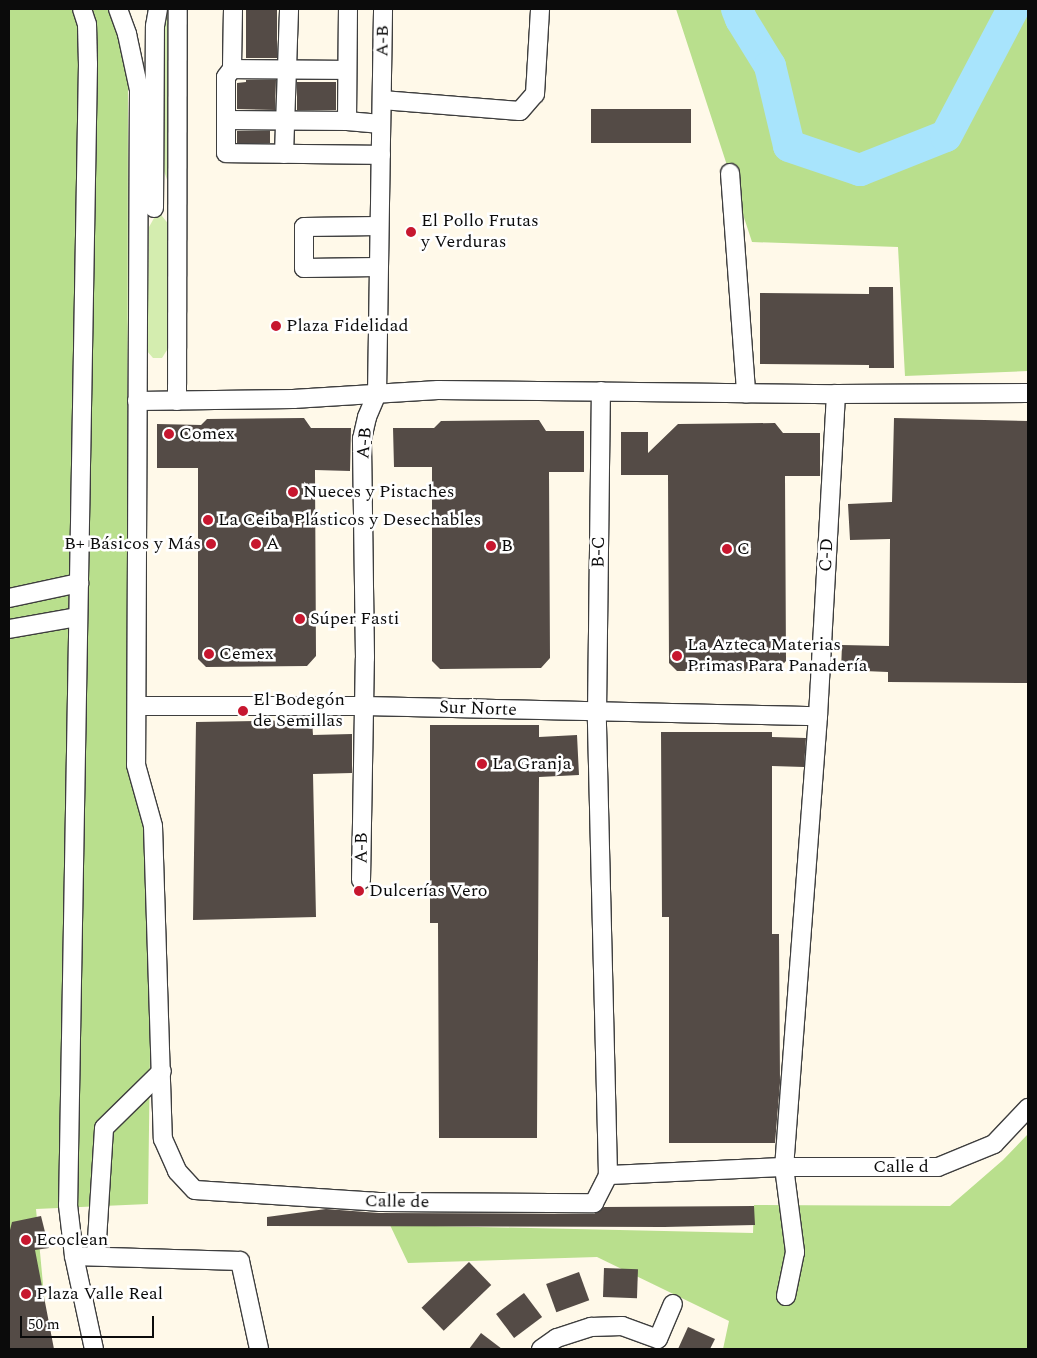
<!DOCTYPE html>
<meta charset="utf-8">
<style>
body{margin:0}
#map{position:relative;width:1037px;height:1358px;overflow:hidden;background:#fff9e9;font-family:Spectral,serif}
div>[style]{position:absolute}
.green>*{inset:0;background:#d4edaf}
.forest>*{inset:0;background:#b9df8d}
.river>*{height:32px;margin:-16px;padding:0 16px;transform-origin:16px;border-radius:16px;background:#a8e4fc}
.building>*{inset:0;background:#544b46;transform-origin:0 0}
.roads{filter:drop-shadow(1px 0 #3e3e3e) drop-shadow(-1px 0 #3e3e3e) drop-shadow(0 1px #3e3e3e) drop-shadow(0 -1px #3e3e3e)}
.minor>*{height:18px;margin:-9px;padding:0 9px;transform-origin:9px;border-radius:9px;background:#fff}
.dots>*{width:14px;height:14px;translate:-50% -50%;box-sizing:border-box;border:2px solid #fff;border-radius:50%}
span{translate:-50% -50%;white-space:nowrap;text-align:center;line-height:1.15;-webkit-text-stroke:5px #fff;paint-order:stroke}
.street-label{font-size:18px;color:#0b0b0b}
.poi-label{font-size:18px;color:#0b0b0b}
.left{translate:0 -50%;text-align:left}
.right{translate:-100% -50%;text-align:right}
.frame{position:absolute;inset:0;border:10px solid #0b0b0b;pointer-events:none}
.scale{position:absolute;left:20px;top:1316px;width:134px;height:22px;box-sizing:border-box;border:2px solid #0b0b0b;border-top:0;padding-left:6px;font-size:15px;line-height:18px;white-space:nowrap;color:#0b0b0b;-webkit-text-stroke:4px #fff;paint-order:stroke}
</style>
<div id="map">
<div class="green">
<div style="clip-path:polygon(161px 9px,166px 9px,168px 14px,171px 191px,159px 157px)"></div>
<div style="clip-path:polygon(158px 211px,170px 226px,167px 350px,162px 358px,153px 358px,147px 351px,149px 227px)"></div>
</div>
<div class="forest">
<div style="clip-path:polygon(9px 9px,119px 9px,128px 69px,127px 724px,153px 829px,148px 1204px,36px 1209px,49px 1349px,15px 1349px,9px 1263px)"></div>
<div style="clip-path:polygon(676px 9px,1028px 9px,1028px 371px,905px 376px,898px 247px,752px 242px)"></div>
<div style="clip-path:polygon(1028px 1134px,1028px 1349px,723px 1349px,729px 1321px,597px 1257px,408px 1263px,390px 1225px,753px 1233px,754px 1205px,950px 1206px,1003px 1160px)"></div>
</div>
<div class="river">
<div style="left:737px;top:9px;width:11px;rotate:68deg"></div>
<div style="left:741px;top:19px;width:55px;rotate:58.3deg"></div>
<div style="left:770px;top:66px;width:82px;rotate:76.6deg"></div>
<div style="left:789px;top:146px;width:75px;rotate:18.7deg"></div>
<div style="left:860px;top:170px;width:92px;rotate:-21.6deg"></div>
<div style="left:946px;top:136px;width:144px;rotate:-62.2deg"></div>
</div>
<div class="building">
<div style="left:246px;top:9px;width:31px;height:49px"></div>
<div style="clip-path:polygon(246px 80px,276px 80px,275px 110px,237px 109px,237px 83px,246px 82px)"></div>
<div style="left:336px;top:82px;width:28px;height:39px;rotate:90deg"></div>
<div style="left:691px;top:109px;width:34px;height:100px;rotate:90deg"></div>
<div style="left:237px;top:131px;width:33px;height:12px"></div>
<div style="clip-path:polygon(869px 287px,893px 287px,894px 368px,869px 368px,869px 365px,760px 364px,760px 293px,869px 294px)"></div>
<div style="clip-path:polygon(304px 418px,311px 428px,351px 428px,350px 471px,315px 470px,316px 656px,307px 666px,206px 667px,198px 659px,198px 468px,157px 468px,157px 424px,201px 425px,207px 419px)"></div>
<div style="clip-path:polygon(894px 418px,1028px 421px,1028px 683px,888px 682px,888px 672px,841px 670px,842px 645px,889px 646px,890px 539px,850px 540px,848px 504px,892px 502px)"></div>
<div style="clip-path:polygon(539px 420px,546px 431px,584px 431px,584px 472px,549px 472px,550px 658px,541px 668px,440px 669px,432px 661px,432px 467px,394px 467px,393px 428px,434px 428px,441px 421px)"></div>
<div style="clip-path:polygon(775px 423px,783px 433px,820px 433px,820px 476px,785px 476px,786px 661px,777px 671px,677px 671px,669px 663px,668px 475px,621px 475px,621px 432px,648px 432px,648px 453px,678px 424px)"></div>
<div style="clip-path:polygon(312px 720px,313px 735px,352px 734px,352px 773px,313px 774px,316px 917px,193px 920px,196px 722px)"></div>
<div style="clip-path:polygon(430px 725px,539px 725px,539px 737px,577px 735px,579px 775px,539px 777px,537px 1138px,439px 1138px,438px 923px,430px 923px)"></div>
<div style="clip-path:polygon(661px 732px,772px 732px,772px 737px,806px 738px,804px 767px,772px 766px,772px 934px,779px 934px,780px 1083px,775px 1143px,669px 1143px,669px 917px,662px 917px)"></div>
<div style="clip-path:polygon(754px 1206px,755px 1225px,664px 1227px,267px 1226px,267px 1217px,326px 1209px,379px 1213px,594px 1214px,604px 1207px)"></div>
<div style="clip-path:polygon(41px 1216px,49px 1248px,35px 1250px,54px 1349px,10px 1349px,9px 1234px,12px 1222px)"></div>
<div style="left:469px;top:1262px;width:32px;height:66px;rotate:46deg"></div>
<div style="left:604px;top:1268px;width:34px;height:29px;rotate:2deg"></div>
<div style="left:579px;top:1272px;width:30px;height:35px;rotate:70deg"></div>
<div style="left:524px;top:1293px;width:30px;height:35px;rotate:53deg"></div>
<div style="clip-path:polygon(688px 1327px,715px 1339px,710px 1349px,678px 1349px)"></div>
<div style="clip-path:polygon(481px 1333px,502px 1349px,469px 1349px)"></div>
</div>
<div class="roads">
<div class="minor">
<div style="left:82px;top:9px;width:16px;rotate:72deg"></div>
<div style="left:87px;top:24px;width:40px;rotate:88.6deg"></div>
<div style="left:88px;top:64px;width:1141px;rotate:91deg"></div>
<div style="left:68px;top:1205px;width:51px;rotate:83.3deg"></div>
<div style="left:74px;top:1256px;width:95px;rotate:77.9deg"></div>
<div style="left:118px;top:9px;width:27px;rotate:70deg"></div>
<div style="left:127px;top:34px;width:57px;rotate:77.9deg"></div>
<div style="left:139px;top:90px;width:675px;rotate:90.25deg"></div>
<div style="left:136px;top:765px;width:63px;rotate:74.4deg"></div>
<div style="left:153px;top:826px;width:313px;rotate:88.2deg"></div>
<div style="left:163px;top:1139px;width:35px;rotate:66deg"></div>
<div style="left:177px;top:1171px;width:26px;rotate:47deg"></div>
<div style="left:195px;top:1190px;width:184px;rotate:3.7deg"></div>
<div style="left:379px;top:1202px;width:215px;rotate:0.3deg"></div>
<div style="left:594px;top:1203px;width:31px;rotate:-63deg"></div>
<div style="left:608px;top:1175px;width:462px;rotate:-91.4deg"></div>
<div style="left:597px;top:713px;width:322px;rotate:-89.3deg"></div>
<div style="left:233px;top:9px;width:60px;rotate:91deg"></div>
<div style="left:232px;top:69px;width:10px;rotate:127deg"></div>
<div style="left:226px;top:77px;width:76px;rotate:90deg"></div>
<div style="left:226px;top:153px;width:155px;rotate:0.7deg"></div>
<div style="left:232px;top:69px;width:115px;rotate:0.5deg"></div>
<div style="left:382px;top:100px;width:138px;rotate:4.6deg"></div>
<div style="left:520px;top:111px;width:23px;rotate:-49deg"></div>
<div style="left:535px;top:94px;width:85px;rotate:-86.6deg"></div>
<div style="left:226px;top:120px;width:121px;rotate:0.5deg"></div>
<div style="left:347px;top:121px;width:34px;rotate:5deg"></div>
<div style="left:347px;top:121px;width:112px;rotate:-89.5deg"></div>
<div style="left:284px;top:154px;width:145px;rotate:-88deg"></div>
<div style="left:730px;top:173px;width:221px;rotate:85.8deg"></div>
<div style="left:154px;top:208px;width:182px;rotate:-89.7deg"></div>
<div style="left:155px;top:26px;width:17px;rotate:-80deg"></div>
<div style="left:378px;top:267px;width:74px;rotate:179.2deg"></div>
<div style="left:304px;top:268px;width:41px;rotate:-90deg"></div>
<div style="left:304px;top:227px;width:75px;rotate:-0.8deg"></div>
<div style="left:836px;top:394px;width:323px;rotate:93.2deg"></div>
<div style="left:818px;top:716px;width:452px;rotate:94.3deg"></div>
<div style="left:784px;top:1167px;width:154px"></div>
<div style="left:938px;top:1167px;width:61px;rotate:-22.3deg"></div>
<div style="left:994px;top:1144px;width:50px;rotate:-46.6deg"></div>
<div style="left:137px;top:401px;width:156px;rotate:-0.7deg"></div>
<div style="left:293px;top:399px;width:145px;rotate:-3.6deg"></div>
<div style="left:438px;top:390px;width:398px;rotate:0.6deg"></div>
<div style="left:836px;top:394px;width:192px;rotate:-0.3deg"></div>
<div style="left:177px;top:401px;width:392px;rotate:-89.9deg"></div>
<div style="left:9px;top:598px;width:72px;rotate:-12.1deg"></div>
<div style="left:9px;top:629px;width:70px;rotate:-9.9deg"></div>
<div style="left:137px;top:706px;width:227px"></div>
<div style="left:364px;top:706px;width:454px;rotate:1.3deg"></div>
<div style="left:361px;top:880px;width:222px;rotate:-89deg"></div>
<div style="left:365px;top:658px;width:219px;rotate:-90.8deg"></div>
<div style="left:362px;top:439px;width:23px;rotate:-77deg"></div>
<div style="left:367px;top:417px;width:25px;rotate:-67deg"></div>
<div style="left:377px;top:394px;width:385px;rotate:-89.1deg"></div>
<div style="left:608px;top:1175px;width:176px;rotate:-2.6deg"></div>
<div style="left:784px;top:1167px;width:86px;rotate:82.6deg"></div>
<div style="left:795px;top:1252px;width:45px;rotate:101.6deg"></div>
<div style="left:74px;top:1256px;width:166px;rotate:1.7deg"></div>
<div style="left:240px;top:1261px;width:90px;rotate:77.8deg"></div>
<div style="left:96px;top:1256px;width:128px;rotate:-86.4deg"></div>
<div style="left:104px;top:1128px;width:81px;rotate:-44.5deg"></div>
<div style="left:541px;top:1349px;width:19px;rotate:-35deg"></div>
<div style="left:557px;top:1338px;width:36px;rotate:-18deg"></div>
<div style="left:591px;top:1327px;width:31px;rotate:-2deg"></div>
<div style="left:622px;top:1326px;width:38px;rotate:20deg"></div>
<div style="left:658px;top:1339px;width:38px;rotate:-67deg"></div>
</div>
</div>
<div class="dots">
<div style="left:411px;top:232px;background:#c7172f"></div>
<div style="left:276px;top:326px;background:#c7172f"></div>
<div style="left:169px;top:434px;background:#c7172f"></div>
<div style="left:293px;top:492px;background:#c7172f"></div>
<div style="left:208px;top:520px;background:#c7172f"></div>
<div style="left:211px;top:544px;background:#c7172f"></div>
<div style="left:256px;top:544px;background:#c7172f"></div>
<div style="left:491px;top:546px;background:#c7172f"></div>
<div style="left:727px;top:549px;background:#c7172f"></div>
<div style="left:300px;top:619px;background:#c7172f"></div>
<div style="left:209px;top:654px;background:#c7172f"></div>
<div style="left:677px;top:656px;background:#c7172f"></div>
<div style="left:243px;top:711px;background:#c7172f"></div>
<div style="left:482px;top:764px;background:#c7172f"></div>
<div style="left:359px;top:891px;background:#c7172f"></div>
<div style="left:26px;top:1240px;background:#c7172f"></div>
<div style="left:26px;top:1294px;background:#c7172f"></div>
</div>
<div class="street-label">
<span style="left:383px;top:41px;rotate:-89deg">A-B</span>
<span style="left:365px;top:443px;rotate:-85deg">A-B</span>
<span style="left:599px;top:552px;rotate:-89deg">B-C</span>
<span style="left:827px;top:555px;rotate:-87deg">C-D</span>
<span style="left:478px;top:709px;rotate:2deg">Sur Norte</span>
<span style="left:362px;top:848px;rotate:-89deg">A-B</span>
<span style="left:901px;top:1167px">Calle d</span>
<span style="left:397px;top:1202px;rotate:1deg">Calle de</span>
</div>
<div class="poi-label">
<span class="left" style="left:421px;top:232px">El Pollo Frutas<br>y Verduras</span>
<span class="left" style="left:286px;top:326px">Plaza Fidelidad</span>
<span class="left" style="left:179px;top:434px">Comex</span>
<span class="left" style="left:303px;top:492px">Nueces y Pistaches</span>
<span class="left" style="left:218px;top:520px">La Ceiba Plásticos y Desechables</span>
<span class="right" style="left:201px;top:544px">B+ Básicos y Más</span>
<span class="left" style="left:266px;top:544px">A</span>
<span class="left" style="left:501px;top:546px">B</span>
<span class="left" style="left:737px;top:549px">C</span>
<span class="left" style="left:310px;top:619px">Súper Fasti</span>
<span class="left" style="left:687px;top:656px">La Azteca Materias<br>Primas Para Panadería</span>
<span class="left" style="left:219px;top:654px">Cemex</span>
<span class="left" style="left:253px;top:711px">El Bodegón<br>de Semillas</span>
<span class="left" style="left:492px;top:764px">La Granja</span>
<span class="left" style="left:369px;top:891px">Dulcerías Vero</span>
<span class="left" style="left:36px;top:1240px">Ecoclean</span>
<span class="left" style="left:36px;top:1294px">Plaza Valle Real</span>
</div>
<div class="frame"></div>
<div class="scale">50 m</div>
</div>
